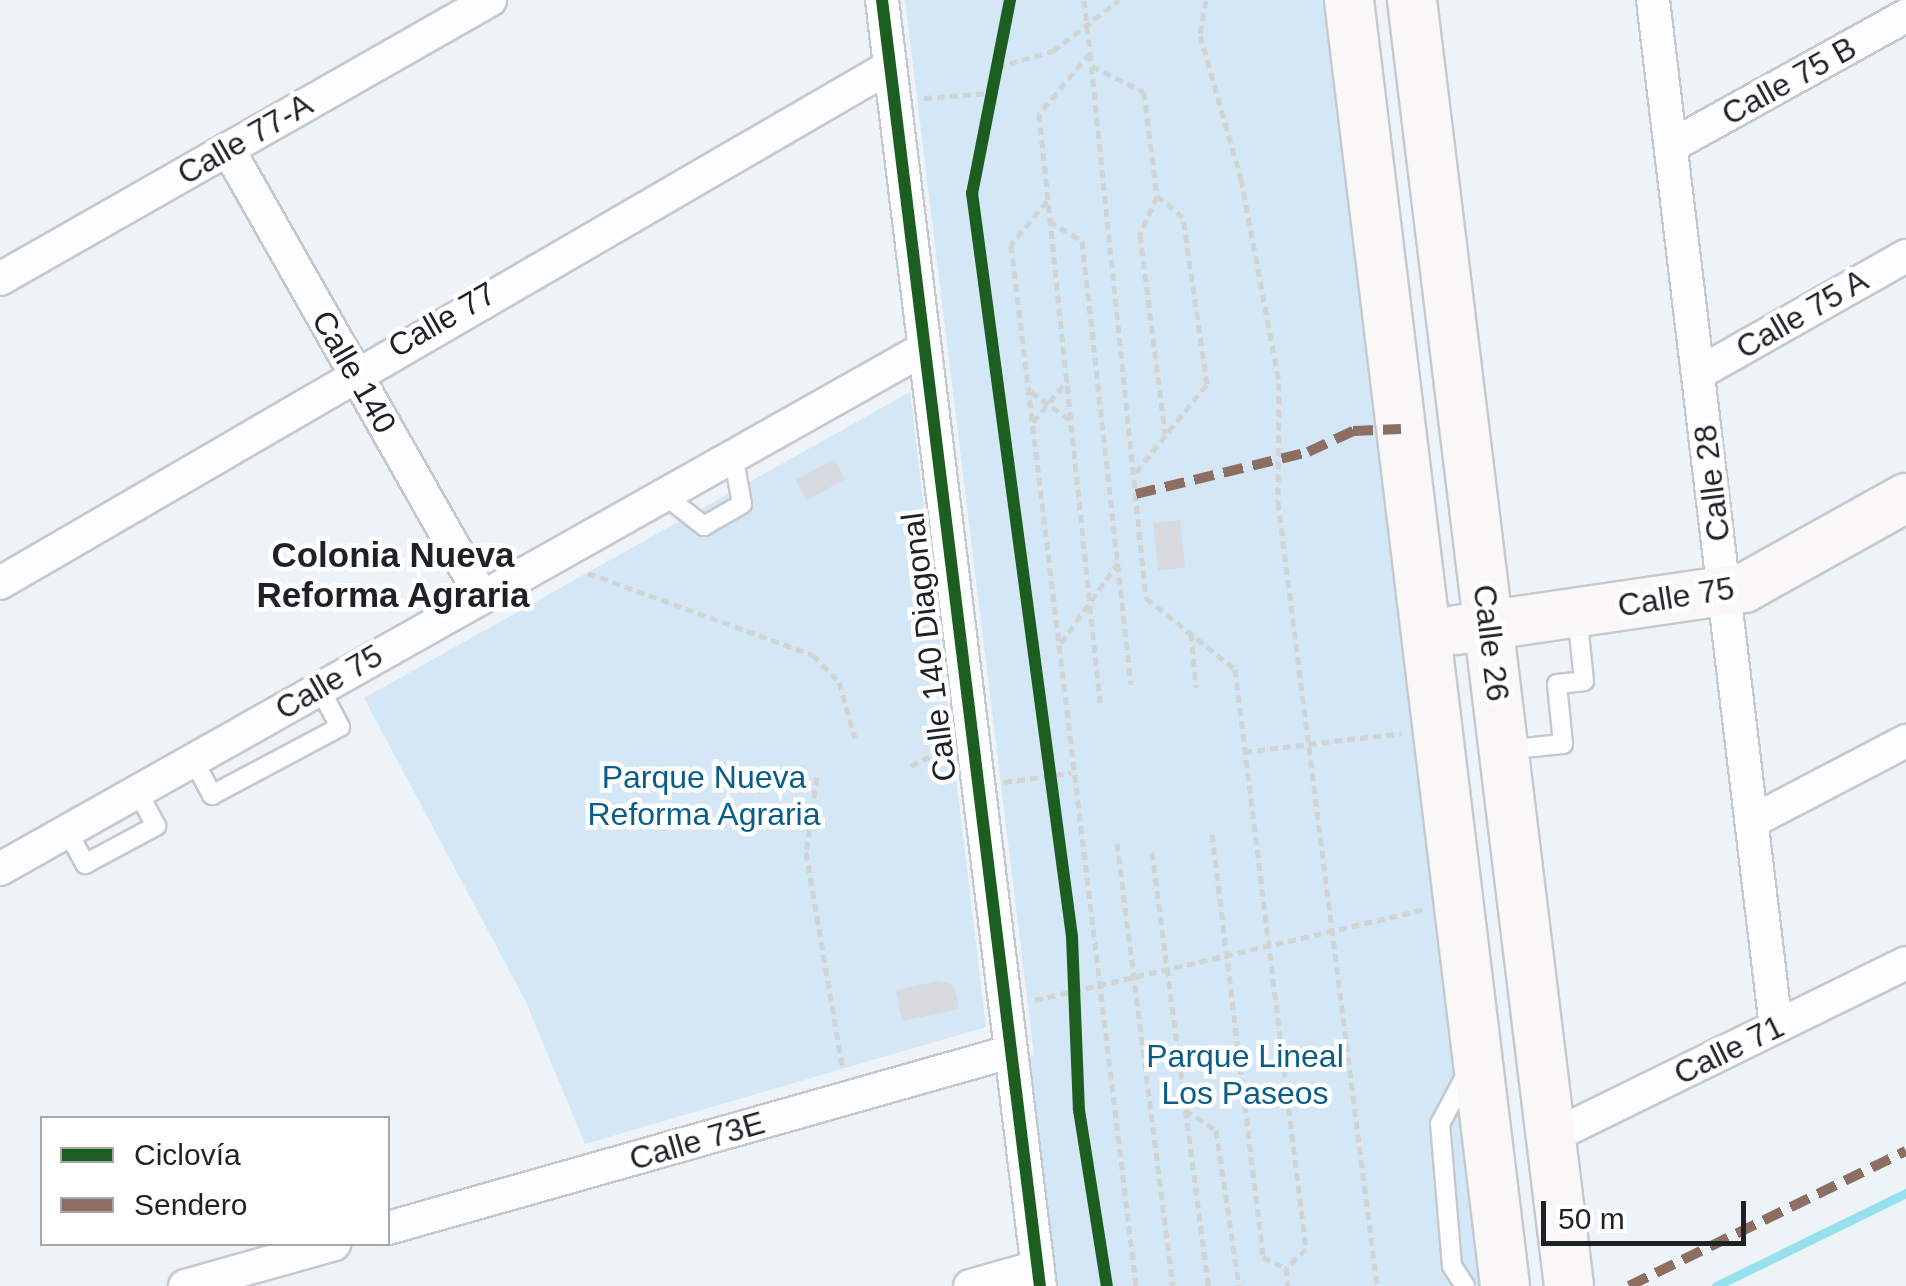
<!DOCTYPE html>
<meta charset="utf-8">
<style>
body{margin:0}
#map{position:relative;width:1906px;height:1286px;overflow:hidden;background:#eef3f8;font-family:Arial,sans-serif}
div>[style]{position:absolute}
.green>*{inset:0;background:#d3e7f7}
.stream>*{height:9px;margin:-4.5px;padding:0 4.5px;transform-origin:4.5px;border-radius:4.5px;background:#97e1ee}
.building>*{inset:0;background:#d7dade;transform-origin:0 0}
.path>*{height:5px;margin-top:-2.5px;transform-origin:0;background:repeating-linear-gradient(90deg,#d2d4d4 0 8px,transparent 0 13px)}
.roads{filter:drop-shadow(2px 0 #c5c9cd) drop-shadow(-2px 0 #c5c9cd) drop-shadow(0 2px #c5c9cd) drop-shadow(0 -2px #c5c9cd)}
.lane>*{height:18px;margin:-9px;padding:0 9px;transform-origin:9px;border-radius:9px;background:#fcfdfe}
.street>*{height:32px;margin:-16px;padding:0 16px;transform-origin:16px;border-radius:16px;background:#fcfdfe}
.secondary>*{height:48px;margin:-24px;padding:0 24px;transform-origin:24px;border-radius:24px;background:#f9f7f7}
.quiet>*{height:10px;margin-top:-5px;transform-origin:0;background:repeating-linear-gradient(90deg,#8d6e63 0 20px,transparent 0 30px)}
.cycleway>*{height:12px;margin:-6px;padding:0 6px;transform-origin:6px;border-radius:6px;background:#1b5e20}
span{translate:-50% -50%;white-space:nowrap;text-align:center;line-height:1.15;-webkit-text-stroke:9px #fff;paint-order:stroke}
.street-label{font-size:32px;color:#1e2225}
.park-label{font-size:32px;color:#095d8b}
.neighbourhood-label{font-size:35px;color:#1e2225;font-weight:700}
.legend{position:absolute;left:40px;top:1116px;width:350px;height:130px;box-sizing:border-box;background:#fff;border:2px solid #a5a7a8;margin:0;padding:12px 18px;list-style:none;font-size:30px;color:#1e2225}
.legend li{display:flex;align-items:center;gap:20px;height:50px}
.legend b{width:50px;border:2px solid #a5a7a8}
.scale{position:absolute;left:1541px;top:1201px;width:205px;height:45px;box-sizing:border-box;border:5px solid #1e2225;border-top:0;padding-left:12px;font-size:30px;line-height:35px;white-space:nowrap;color:#1e2225;-webkit-text-stroke:8px #fff;paint-order:stroke}
</style>
<div id="map">
<div class="green">
<div style="clip-path:polygon(905px 0,1326px 0,1485px 1286px,1038px 1286px,1012px 1066px,1034px 1055px)"></div>
<div style="clip-path:polygon(910px 392px,986px 1027px,585px 1144px,525px 1000px,364px 698px)"></div>
</div>
<div class="stream">
<div style="left:1716px;top:1286px;width:212px;rotate:-26.1deg"></div>
</div>
<div class="building">
<div style="left:834px;top:459px;width:23px;height:44px;rotate:61deg"></div>
<div style="left:1180px;top:520px;width:48px;height:27px;rotate:84deg"></div>
<div style="clip-path:polygon(938px 981px,954px 985px,959px 1009px,902px 1021px,896px 990px)"></div>
</div>
<div class="path">
<div style="left:1084px;top:0;width:53px;rotate:83.5deg"></div>
<div style="left:1090px;top:53px;width:80px;rotate:129.9deg"></div>
<div style="left:1039px;top:114px;width:592px;rotate:84.09deg"></div>
<div style="left:1206px;top:0;width:36px;rotate:100deg"></div>
<div style="left:1200px;top:35px;width:150px;rotate:74.1deg"></div>
<div style="left:1241px;top:179px;width:208px;rotate:79.4deg"></div>
<div style="left:1279px;top:383px;width:119px;rotate:90.5deg"></div>
<div style="left:1278px;top:502px;width:790px;rotate:82.8deg"></div>
<div style="left:1090px;top:53px;width:548px;rotate:84.13deg"></div>
<div style="left:1146px;top:598px;width:114px;rotate:38.6deg"></div>
<div style="left:1235px;top:669px;width:584px;rotate:83.02deg"></div>
<div style="left:1306px;top:1249px;width:28px;rotate:136deg"></div>
<div style="left:1286px;top:1268px;width:18px;rotate:84deg"></div>
<div style="left:1092px;top:66px;width:58px;rotate:26.6deg"></div>
<div style="left:1144px;top:92px;width:105px;rotate:82.9deg"></div>
<div style="left:1157px;top:196px;width:43px;rotate:113.6deg"></div>
<div style="left:1140px;top:235px;width:200px;rotate:82.8deg"></div>
<div style="left:997px;top:67px;width:58px;rotate:-15.9deg"></div>
<div style="left:1053px;top:51px;width:83px;rotate:-37.7deg"></div>
<div style="left:924px;top:98px;width:66px;rotate:-4.3deg"></div>
<div style="left:1047px;top:201px;width:57px;rotate:129.3deg"></div>
<div style="left:1011px;top:245px;width:1048px;rotate:83.15deg"></div>
<div style="left:1049px;top:221px;width:39px;rotate:31deg"></div>
<div style="left:1082px;top:241px;width:446px;rotate:83.7deg"></div>
<div style="left:1031px;top:392px;width:52px;rotate:35.5deg"></div>
<div style="left:1033px;top:422px;width:55px;rotate:-50.9deg"></div>
<div style="left:1136px;top:472px;width:113px;rotate:-51.1deg"></div>
<div style="left:1207px;top:384px;width:169px;rotate:-98.2deg"></div>
<div style="left:1183px;top:217px;width:32px;rotate:-141deg"></div>
<div style="left:588px;top:573px;width:239px;rotate:20deg"></div>
<div style="left:813px;top:655px;width:37px;rotate:46deg"></div>
<div style="left:839px;top:682px;width:58px;rotate:74.1deg"></div>
<div style="left:1191px;top:633px;width:55px;rotate:84.8deg"></div>
<div style="left:1061px;top:643px;width:98px;rotate:-54.5deg"></div>
<div style="left:1244px;top:752px;width:159px;rotate:-6.9deg"></div>
<div style="left:911px;top:766px;width:37px;rotate:-27deg"></div>
<div style="left:817px;top:777px;width:76px;rotate:98.3deg"></div>
<div style="left:806px;top:852px;width:221px;rotate:80.4deg"></div>
<div style="left:1004px;top:782px;width:68px;rotate:-7.7deg"></div>
<div style="left:1212px;top:834px;width:426px;rotate:83.1deg"></div>
<div style="left:1263px;top:1257px;width:25px;rotate:26deg"></div>
<div style="left:1117px;top:843px;width:447px;rotate:82.8deg"></div>
<div style="left:1152px;top:852px;width:438px;rotate:82.6deg"></div>
<div style="left:1035px;top:1000px;width:398px;rotate:-13.1deg"></div>
<div style="left:1185px;top:1110px;width:37px;rotate:33deg"></div>
<div style="left:1216px;top:1130px;width:158px;rotate:81.6deg"></div>
</div>
<div class="roads">
<div class="lane">
<div style="left:663px;top:494px;width:52px;rotate:38deg"></div>
<div style="left:704px;top:526px;width:44px;rotate:-30.1deg"></div>
<div style="left:742px;top:504px;width:50px;rotate:-100.4deg"></div>
<div style="left:1504px;top:750px;width:59px;rotate:-5.8deg"></div>
<div style="left:1563px;top:744px;width:60px;rotate:-95.7deg"></div>
<div style="left:1557px;top:684px;width:27px;rotate:-6deg"></div>
<div style="left:1584px;top:681px;width:68px;rotate:-95.9deg"></div>
<div style="left:193px;top:759px;width:41px;rotate:62.2deg"></div>
<div style="left:212px;top:795px;width:145px;rotate:-28deg"></div>
<div style="left:340px;top:727px;width:45px;rotate:-117.7deg"></div>
<div style="left:67px;top:831px;width:38px;rotate:61deg"></div>
<div style="left:85px;top:864px;width:81px;rotate:-28.2deg"></div>
<div style="left:156px;top:826px;width:40px;rotate:-118deg"></div>
<div style="left:1465px;top:1286px;width:24px;rotate:-123deg"></div>
<div style="left:1452px;top:1266px;width:143px;rotate:-94.8deg"></div>
<div style="left:1440px;top:1124px;width:60px;rotate:-62.2deg"></div>
</div>
<div class="street">
<div style="left:882px;top:0;width:1296px;rotate:83deg"></div>
<div style="left:1653px;top:0;width:1034px;rotate:83.17deg"></div>
<div style="left:1671px;top:146px;width:269px;rotate:-29deg"></div>
<div style="left:228px;top:149px;width:513px;rotate:60.44deg"></div>
<div style="left:0;top:279px;width:564px;rotate:-29.66deg"></div>
<div style="left:1699px;top:373px;width:238px;rotate:-29.5deg"></div>
<div style="left:0;top:583px;width:1028px;rotate:-30.13deg"></div>
<div style="left:1753px;top:821px;width:173px;rotate:-27.6deg"></div>
<div style="left:0;top:869px;width:1058px;rotate:-29.38deg"></div>
<div style="left:1551px;top:1137px;width:395px;rotate:-26.1deg"></div>
<div style="left:388px;top:1228px;width:642px;rotate:-15.81deg"></div>
<div style="left:185px;top:1286px;width:155px;rotate:-15.7deg"></div>
<div style="left:970px;top:1286px;width:70px;rotate:-15.8deg"></div>
</div>
<div class="secondary">
<div style="left:1349px;top:0;width:1295px;rotate:83.08deg"></div>
<div style="left:1412px;top:0;width:1296px;rotate:83.04deg"></div>
<div style="left:1456px;top:630px;width:291px;rotate:-8.3deg"></div>
<div style="left:1744px;top:588px;width:185px;rotate:-29.1deg"></div>
</div>
</div>
<div class="quiet">
<div style="left:1136px;top:494px;width:177px;rotate:-13.7deg"></div>
<div style="left:1308px;top:452px;width:50px;rotate:-25deg"></div>
<div style="left:1353px;top:431px;width:48px;rotate:-2.4deg"></div>
<div style="left:1629px;top:1286px;width:308px;rotate:-26deg"></div>
</div>
<div class="cycleway">
<div style="left:882px;top:0;width:1296px;rotate:83deg"></div>
<div style="left:1010px;top:0;width:197px;rotate:101.1deg"></div>
<div style="left:972px;top:193px;width:751px;rotate:82.34deg"></div>
<div style="left:1072px;top:937px;width:173px;rotate:87.7deg"></div>
<div style="left:1079px;top:1110px;width:178px;rotate:81deg"></div>
</div>
<div class="street-label">
<span style="left:1789px;top:81px;rotate:-29deg">Calle 75 B</span>
<span style="left:245px;top:139px;rotate:-30deg">Calle 77-A</span>
<span style="left:1802px;top:314px;rotate:-30deg">Calle 75 A</span>
<span style="left:442px;top:320px;rotate:-30deg">Calle 77</span>
<span style="left:354px;top:372px;rotate:60deg">Calle 140</span>
<span style="left:1712px;top:483px;rotate:-97deg">Calle 28</span>
<span style="left:1676px;top:597px;rotate:-9deg">Calle 75</span>
<span style="left:1491px;top:643px;rotate:83deg">Calle 26</span>
<span style="left:929px;top:647px;rotate:-97deg">Calle 140 Diagonal</span>
<span style="left:329px;top:682px;rotate:-30deg">Calle 75</span>
<span style="left:1729px;top:1050px;rotate:-26deg">Calle 71</span>
<span style="left:697px;top:1141px;rotate:-16deg">Calle 73E</span>
</div>
<div class="park-label">
<span style="left:704px;top:796px">Parque Nueva<br>Reforma Agraria</span>
<span style="left:1245px;top:1075px">Parque Lineal<br>Los Paseos</span>
</div>
<div class="neighbourhood-label">
<span style="left:393px;top:575px">Colonia Nueva<br>Reforma Agraria</span>
</div>
<ul class="legend">
<li><b style="height:12px;background:#1b5e20"></b>Ciclovía</li>
<li><b style="height:12px;background:#8d6e63"></b>Sendero</li>
</ul>
<div class="scale">50 m</div>
</div>
